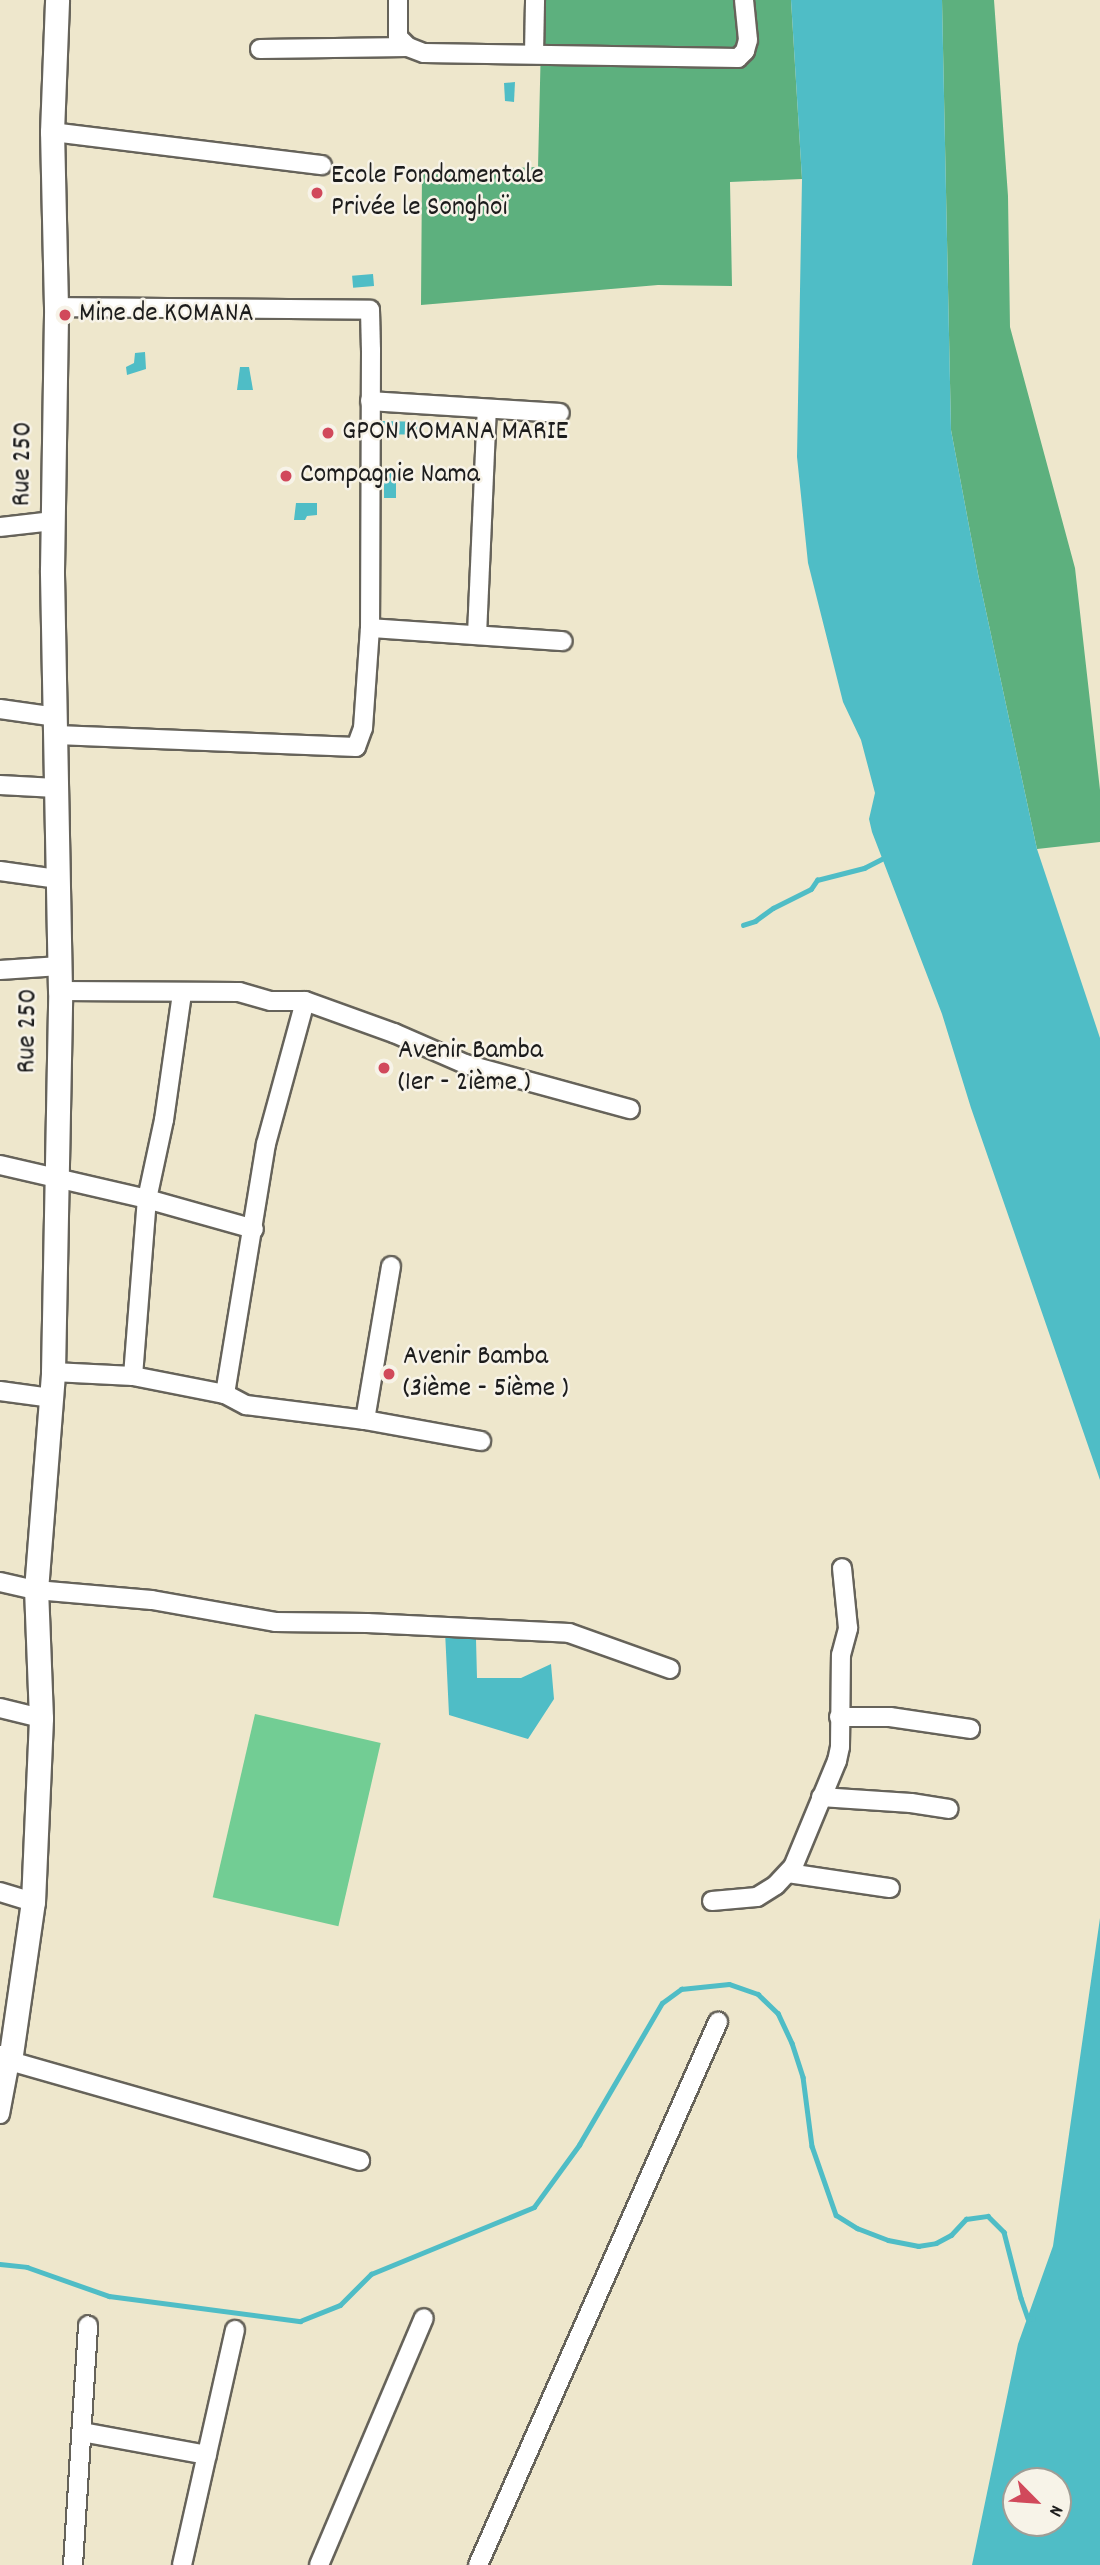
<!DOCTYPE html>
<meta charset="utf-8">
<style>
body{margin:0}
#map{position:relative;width:1100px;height:2565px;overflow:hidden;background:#eee7cc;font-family:Dekko,sans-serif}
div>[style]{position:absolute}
.green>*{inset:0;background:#72cd94;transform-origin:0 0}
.forest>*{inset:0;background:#5db07e}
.water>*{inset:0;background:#4fbdc6;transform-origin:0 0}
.stream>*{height:4.5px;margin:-2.25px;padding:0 2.25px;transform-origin:2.25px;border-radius:2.25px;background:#4fbdc6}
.roads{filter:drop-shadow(2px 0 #66635a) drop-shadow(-2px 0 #66635a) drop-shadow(0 2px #66635a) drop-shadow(0 -2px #66635a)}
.minor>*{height:18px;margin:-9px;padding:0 9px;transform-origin:9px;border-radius:9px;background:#fff}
.tertiary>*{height:23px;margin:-11.5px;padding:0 11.5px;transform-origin:11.5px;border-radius:11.5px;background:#fff}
.dots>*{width:19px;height:19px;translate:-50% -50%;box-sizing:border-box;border:4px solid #f7f3e8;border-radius:50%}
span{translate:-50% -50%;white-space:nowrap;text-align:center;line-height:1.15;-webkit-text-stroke:5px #f7f3e8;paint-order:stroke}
.poi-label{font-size:28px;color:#1c1c1c}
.left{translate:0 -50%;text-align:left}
.street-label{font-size:28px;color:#1c1c1c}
.north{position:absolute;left:1002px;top:2467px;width:70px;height:70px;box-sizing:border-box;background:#f7f3e8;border:2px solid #9f9d96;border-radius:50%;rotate:115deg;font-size:19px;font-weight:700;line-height:28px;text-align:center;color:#1c1c1c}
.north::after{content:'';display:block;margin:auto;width:24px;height:32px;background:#d1495b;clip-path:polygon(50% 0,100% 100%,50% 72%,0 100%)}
</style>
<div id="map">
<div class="green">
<div style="left:255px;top:1714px;width:129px;height:188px;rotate:13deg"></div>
</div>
<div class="forest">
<div style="clip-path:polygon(542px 0,791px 0,802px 179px,730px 182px,732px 286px,658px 285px,421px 305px,422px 172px,538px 167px)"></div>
<div style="clip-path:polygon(942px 0,994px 0,1008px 196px,1010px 327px,1075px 568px,1100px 790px,1100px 842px,1037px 849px,978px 574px,951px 430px)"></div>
</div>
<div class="water">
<div style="clip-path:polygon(791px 0,942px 0,951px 430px,978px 574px,1037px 849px,1100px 1038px,1100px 1480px,971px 1108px,942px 1014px,872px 832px,869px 819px,875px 793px,861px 740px,843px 702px,808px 563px,797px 457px,802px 179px)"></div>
<div style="clip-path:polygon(515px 82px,514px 102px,505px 101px,504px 83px)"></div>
<div style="left:373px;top:274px;width:12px;height:21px;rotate:85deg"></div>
<div style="clip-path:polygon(145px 352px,146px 369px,127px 375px,126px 367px,134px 363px,135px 353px)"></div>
<div style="clip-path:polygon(240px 367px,249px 367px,253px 390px,237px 390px)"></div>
<div style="left:378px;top:421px;width:40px;height:13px;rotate:1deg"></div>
<div style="left:384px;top:471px;width:12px;height:27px"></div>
<div style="clip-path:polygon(296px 503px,317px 503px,317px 515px,307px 516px,305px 520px,294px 520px)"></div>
<div style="clip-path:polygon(445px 1631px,476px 1639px,477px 1678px,521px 1678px,551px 1664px,554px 1699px,528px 1739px,449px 1715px)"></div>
<div style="clip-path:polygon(evenodd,1100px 1918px,1100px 2565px,972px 2565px,1018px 2344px,1053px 2246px,1100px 1918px,1016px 2481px,1058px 2481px,1058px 2523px,1016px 2523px,1016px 2481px)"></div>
</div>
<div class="stream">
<div style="left:743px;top:925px;width:13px;rotate:-18deg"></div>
<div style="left:755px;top:921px;width:22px;rotate:-36deg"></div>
<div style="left:773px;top:908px;width:42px;rotate:-26.6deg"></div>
<div style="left:811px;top:889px;width:11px;rotate:-56deg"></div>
<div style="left:817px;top:880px;width:49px;rotate:-14.3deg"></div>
<div style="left:864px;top:868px;width:22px;rotate:-27deg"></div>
<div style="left:0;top:2264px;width:27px;rotate:6deg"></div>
<div style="left:27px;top:2267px;width:87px;rotate:19.5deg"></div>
<div style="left:109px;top:2296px;width:193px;rotate:7.5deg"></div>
<div style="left:300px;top:2321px;width:43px;rotate:-21.8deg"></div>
<div style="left:340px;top:2305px;width:44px;rotate:-45deg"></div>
<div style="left:371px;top:2274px;width:176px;rotate:-22.3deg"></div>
<div style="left:534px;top:2207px;width:77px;rotate:-54deg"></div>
<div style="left:579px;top:2145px;width:164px;rotate:-59.7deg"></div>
<div style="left:662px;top:2003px;width:24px;rotate:-36deg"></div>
<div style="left:681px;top:1989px;width:48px;rotate:-5.9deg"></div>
<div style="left:729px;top:1984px;width:31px;rotate:19deg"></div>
<div style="left:758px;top:1994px;width:28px;rotate:44deg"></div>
<div style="left:778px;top:2013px;width:33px;rotate:65deg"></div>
<div style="left:792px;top:2043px;width:36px;rotate:72deg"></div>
<div style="left:803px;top:2077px;width:70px;rotate:82.6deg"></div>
<div style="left:812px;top:2146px;width:73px;rotate:70.8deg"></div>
<div style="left:836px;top:2215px;width:25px;rotate:32deg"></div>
<div style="left:857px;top:2228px;width:33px;rotate:21deg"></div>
<div style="left:888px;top:2240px;width:31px;rotate:11deg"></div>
<div style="left:918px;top:2246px;width:18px;rotate:-9deg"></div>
<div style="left:936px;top:2243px;width:17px;rotate:-28deg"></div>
<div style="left:951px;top:2235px;width:22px;rotate:-47deg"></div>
<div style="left:966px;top:2219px;width:22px;rotate:-8deg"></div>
<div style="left:988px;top:2216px;width:23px;rotate:45deg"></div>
<div style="left:1004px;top:2232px;width:68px;rotate:75.6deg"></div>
<div style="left:1021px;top:2298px;width:21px;rotate:71deg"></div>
<div style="left:1028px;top:2318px;width:5px;rotate:11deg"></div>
</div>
<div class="roads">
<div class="minor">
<div style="left:398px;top:0;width:37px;rotate:90deg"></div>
<div style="left:398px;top:37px;width:14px;rotate:45deg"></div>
<div style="left:408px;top:47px;width:17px;rotate:21deg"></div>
<div style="left:424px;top:53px;width:314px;rotate:0.9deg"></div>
<div style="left:738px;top:58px;width:10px;rotate:-45deg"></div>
<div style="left:745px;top:51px;width:11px;rotate:-75deg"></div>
<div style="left:748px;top:40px;width:40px;rotate:-95.7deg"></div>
<div style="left:260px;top:49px;width:148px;rotate:-0.8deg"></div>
<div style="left:534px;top:54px;width:54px;rotate:-88.9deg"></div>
<div style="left:52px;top:132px;width:272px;rotate:7deg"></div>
<div style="left:56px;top:307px;width:314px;rotate:0.5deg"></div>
<div style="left:370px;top:310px;width:40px;rotate:88.6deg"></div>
<div style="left:371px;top:350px;width:278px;rotate:90.2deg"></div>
<div style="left:370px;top:628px;width:100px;rotate:94deg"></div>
<div style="left:363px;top:728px;width:20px;rotate:110deg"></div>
<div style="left:356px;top:747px;width:300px;rotate:-177.7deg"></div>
<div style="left:370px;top:401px;width:190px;rotate:3.6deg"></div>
<div style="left:0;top:527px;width:53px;rotate:-6.5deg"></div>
<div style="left:370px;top:628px;width:193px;rotate:3.9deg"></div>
<div style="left:477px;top:635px;width:226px;rotate:-87.5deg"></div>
<div style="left:0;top:709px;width:57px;rotate:8.1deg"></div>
<div style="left:0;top:785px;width:56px;rotate:3.1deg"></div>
<div style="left:0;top:871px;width:59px;rotate:7.9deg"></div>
<div style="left:0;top:970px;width:60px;rotate:-3.8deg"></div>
<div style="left:60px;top:991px;width:179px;rotate:0.3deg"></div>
<div style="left:239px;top:992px;width:33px;rotate:16deg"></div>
<div style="left:271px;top:1001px;width:34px"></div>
<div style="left:305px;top:1001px;width:95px;rotate:19.8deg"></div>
<div style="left:394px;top:1033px;width:77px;rotate:23.6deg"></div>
<div style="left:465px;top:1064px;width:171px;rotate:15.3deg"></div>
<div style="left:0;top:1165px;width:151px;rotate:13deg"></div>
<div style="left:147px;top:1199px;width:111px;rotate:15.7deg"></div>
<div style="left:53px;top:1372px;width:80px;rotate:2.9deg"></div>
<div style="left:133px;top:1376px;width:94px;rotate:11.1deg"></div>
<div style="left:225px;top:1394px;width:24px;rotate:28deg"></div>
<div style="left:246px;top:1405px;width:120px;rotate:7.2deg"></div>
<div style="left:365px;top:1420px;width:118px;rotate:10.3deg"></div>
<div style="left:133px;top:1376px;width:178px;rotate:-85.5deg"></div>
<div style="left:147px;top:1199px;width:81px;rotate:-77.9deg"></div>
<div style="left:164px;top:1120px;width:127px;rotate:-81.9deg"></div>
<div style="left:0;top:1391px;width:51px;rotate:7.8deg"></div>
<div style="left:225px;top:1394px;width:253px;rotate:-80.7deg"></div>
<div style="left:266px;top:1144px;width:148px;rotate:-74.7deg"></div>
<div style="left:365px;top:1420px;width:156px;rotate:-80.4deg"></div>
<div style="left:0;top:1582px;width:37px;rotate:13deg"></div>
<div style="left:36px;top:1590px;width:116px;rotate:4.9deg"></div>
<div style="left:152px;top:1600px;width:125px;rotate:10.1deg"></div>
<div style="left:275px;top:1622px;width:92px;rotate:0.6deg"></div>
<div style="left:367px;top:1623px;width:202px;rotate:2.8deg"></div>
<div style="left:569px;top:1633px;width:107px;rotate:19.6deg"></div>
<div style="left:0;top:1708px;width:42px;rotate:13.7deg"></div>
<div style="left:839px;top:1717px;width:51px"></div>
<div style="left:890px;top:1717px;width:81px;rotate:8.5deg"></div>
<div style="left:821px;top:1797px;width:90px;rotate:3.8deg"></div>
<div style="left:911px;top:1803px;width:38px;rotate:9deg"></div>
<div style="left:788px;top:1873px;width:103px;rotate:8.4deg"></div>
<div style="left:0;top:1892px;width:34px;rotate:17deg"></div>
<div style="left:712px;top:1901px;width:45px;rotate:-5.1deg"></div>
<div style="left:757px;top:1897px;width:22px;rotate:-32deg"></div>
<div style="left:776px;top:1885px;width:25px;rotate:-47deg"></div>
<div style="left:793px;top:1867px;width:115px;rotate:-67.5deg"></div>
<div style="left:837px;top:1761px;width:14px;rotate:-78deg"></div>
<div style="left:840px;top:1747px;width:92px;rotate:-89.4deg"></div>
<div style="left:841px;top:1655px;width:28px;rotate:-75deg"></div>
<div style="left:848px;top:1628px;width:60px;rotate:-95.7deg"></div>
<div style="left:0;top:2114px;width:54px;rotate:-79.3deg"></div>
<div style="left:10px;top:2061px;width:364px;rotate:15.9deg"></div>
<div style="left:82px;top:2432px;width:127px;rotate:10.4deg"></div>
<div style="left:73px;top:2565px;width:240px;rotate:-86.4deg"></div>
<div style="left:182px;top:2565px;width:241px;rotate:-77.3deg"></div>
<div style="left:319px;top:2565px;width:268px;rotate:-67deg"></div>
<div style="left:478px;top:2565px;width:594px;rotate:-66.16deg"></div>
</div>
<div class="tertiary">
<div style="left:0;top:2057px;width:11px;rotate:22deg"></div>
<div style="left:10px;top:2061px;width:161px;rotate:-81.8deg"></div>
<div style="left:33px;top:1902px;width:184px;rotate:-87.5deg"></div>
<div style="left:41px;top:1718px;width:128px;rotate:-92.2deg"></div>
<div style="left:36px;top:1590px;width:219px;rotate:-85.5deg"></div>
<div style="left:53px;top:1372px;width:381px;rotate:-88.9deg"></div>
<div style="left:60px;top:991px;width:421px;rotate:-91.1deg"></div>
<div style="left:52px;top:570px;width:263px;rotate:-89.1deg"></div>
<div style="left:56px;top:307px;width:175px;rotate:-91.3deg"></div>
<div style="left:52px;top:132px;width:132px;rotate:-87.8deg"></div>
</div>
</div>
<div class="dots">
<div style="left:317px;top:193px;background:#d1495b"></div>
<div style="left:65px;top:315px;background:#d1495b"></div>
<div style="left:328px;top:433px;background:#d1495b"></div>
<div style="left:286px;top:476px;background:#d1495b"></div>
<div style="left:384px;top:1068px;background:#d1495b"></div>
<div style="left:389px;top:1374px;background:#d1495b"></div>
</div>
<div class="poi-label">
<span class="left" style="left:331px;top:193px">Ecole Fondamentale<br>Privée le Songhoï</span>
<span class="left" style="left:79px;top:315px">Mine de KOMANA</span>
<span class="left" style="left:342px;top:433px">GPON KOMANA MARIE</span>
<span class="left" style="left:300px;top:476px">Compagnie Nama</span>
<span class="left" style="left:398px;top:1068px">Avenir Bamba<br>(1er - 2ième )</span>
<span class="left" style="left:403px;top:1374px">Avenir Bamba<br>(3ième - 5ième )</span>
</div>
<div class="street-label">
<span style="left:24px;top:464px;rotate:-89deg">Rue 250</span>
<span style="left:29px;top:1031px;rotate:-89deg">Rue 250</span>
</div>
<div class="north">N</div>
</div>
